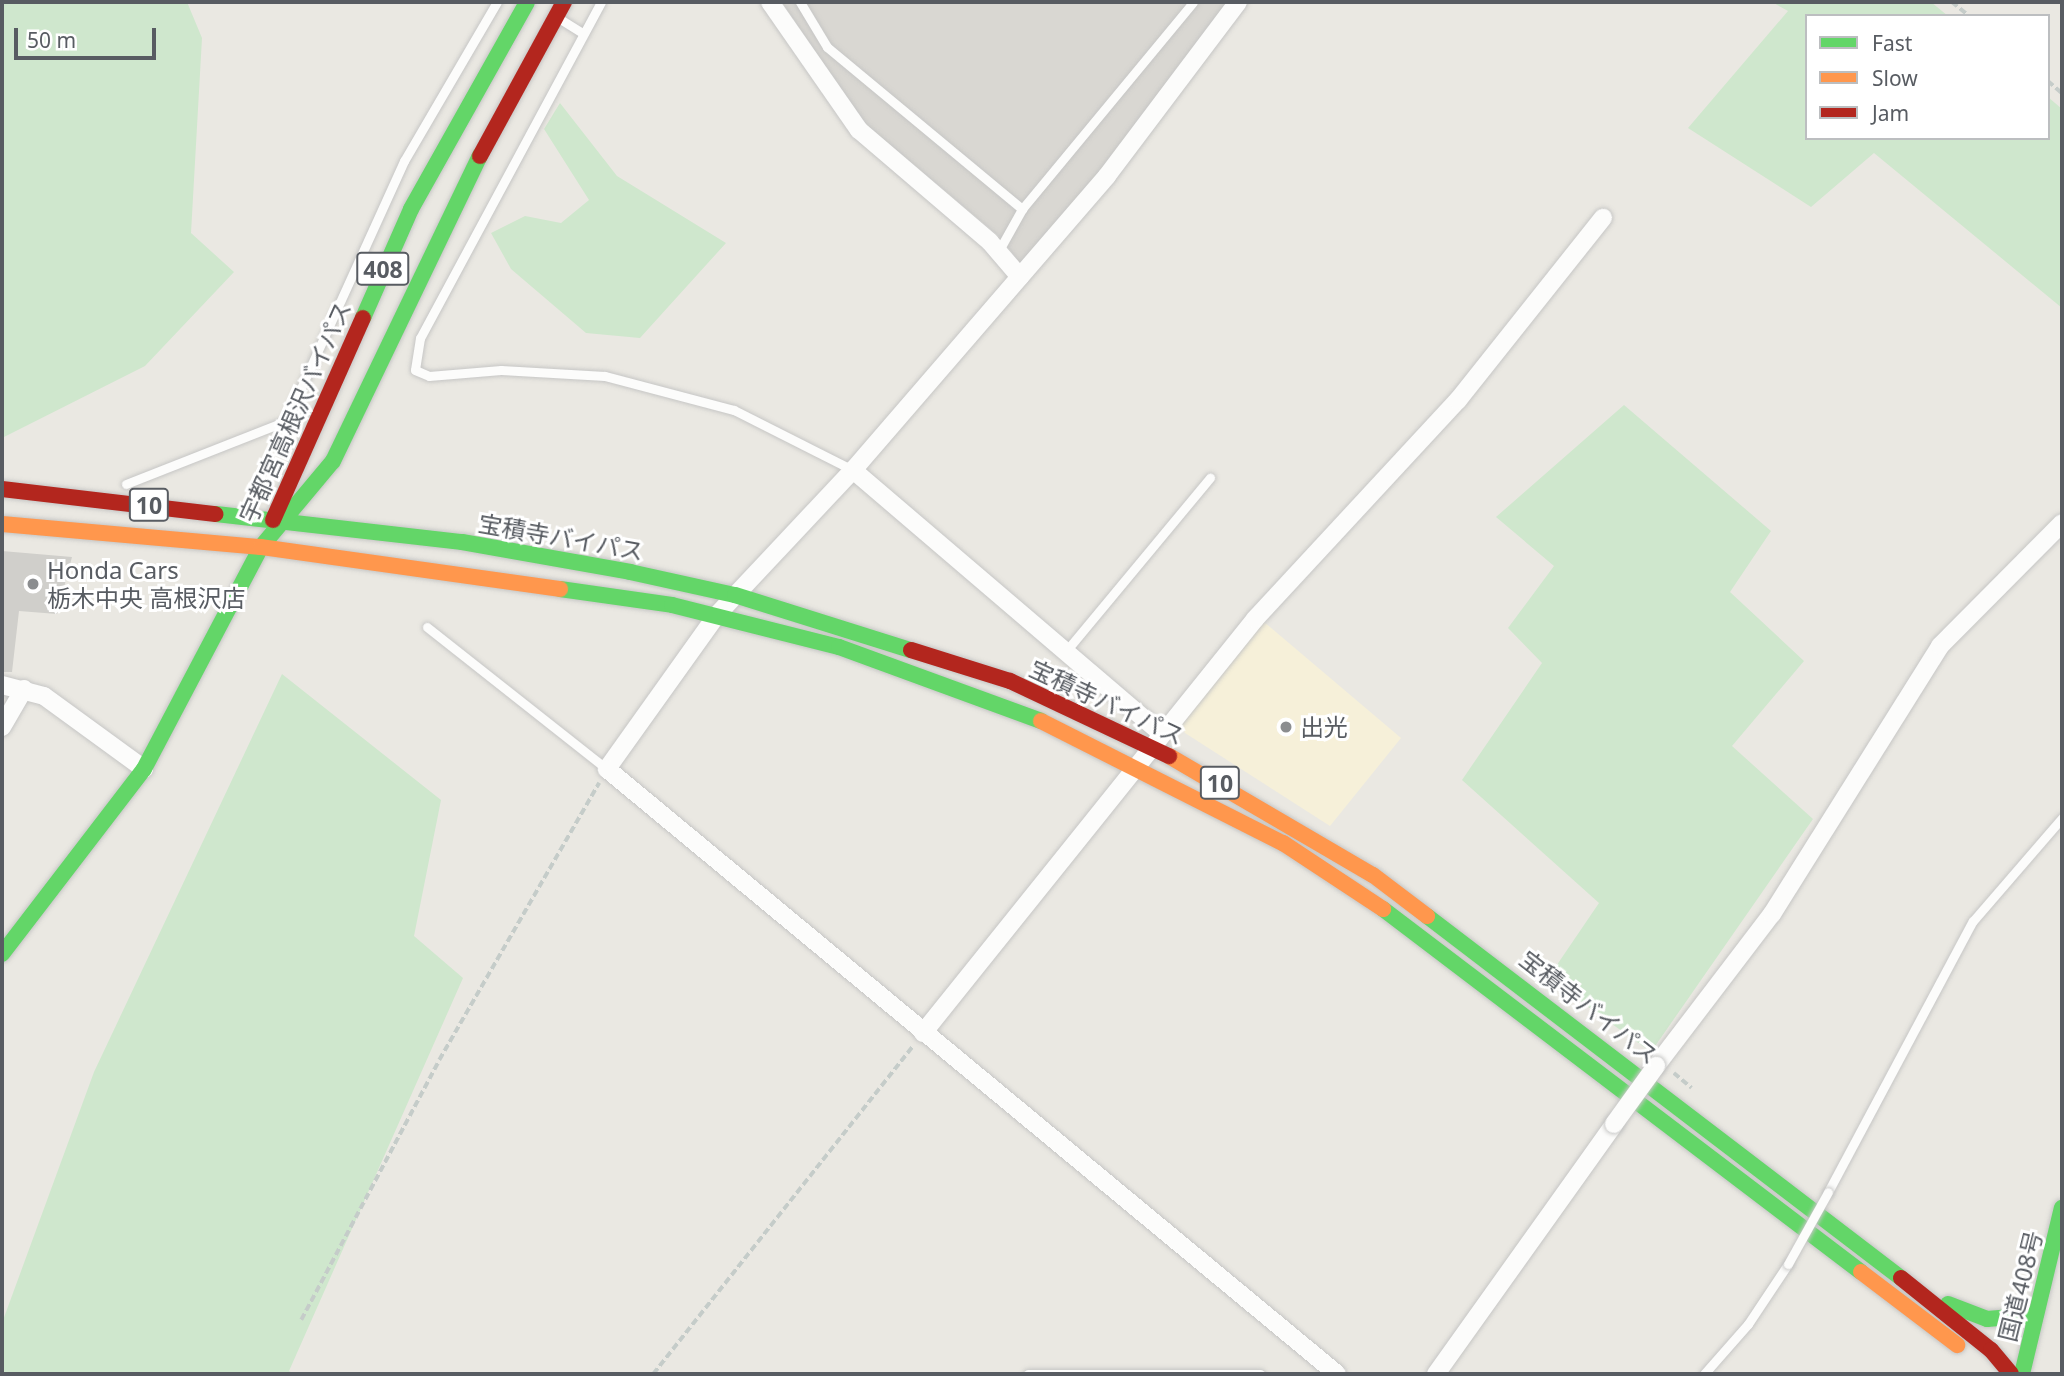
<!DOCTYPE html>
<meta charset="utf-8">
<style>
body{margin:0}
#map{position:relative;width:2064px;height:1376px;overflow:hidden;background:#eae8e2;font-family:"Noto Sans","Noto Sans JP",sans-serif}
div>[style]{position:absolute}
.commercial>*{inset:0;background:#f6f0d9}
.industrial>*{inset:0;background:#d9d7d2}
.green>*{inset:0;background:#cfe7cd}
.building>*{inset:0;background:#d0cfcb}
.path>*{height:3.5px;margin-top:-1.75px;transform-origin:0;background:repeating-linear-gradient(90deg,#c5ccc9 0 7px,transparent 0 10.5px)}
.roads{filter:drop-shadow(0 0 2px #c6c6c5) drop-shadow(0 0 2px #c6c6c5)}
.lane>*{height:9px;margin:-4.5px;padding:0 4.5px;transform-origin:4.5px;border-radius:4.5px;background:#fcfcfb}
.street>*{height:18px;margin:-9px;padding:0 9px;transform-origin:9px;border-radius:9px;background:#fcfcfb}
.fast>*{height:16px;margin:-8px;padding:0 8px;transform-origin:8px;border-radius:8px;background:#63d668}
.slow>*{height:16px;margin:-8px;padding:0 8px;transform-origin:8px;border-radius:8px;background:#ff974d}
.jam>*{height:16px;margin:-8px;padding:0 8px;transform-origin:8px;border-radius:8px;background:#b3261e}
.bridges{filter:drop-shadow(0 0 2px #c6c6c5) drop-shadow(0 0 2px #c6c6c5)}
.lane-bridge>*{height:9px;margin:-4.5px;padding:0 4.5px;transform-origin:4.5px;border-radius:4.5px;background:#fcfcfb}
.street-bridge>*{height:18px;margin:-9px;padding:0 9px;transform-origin:9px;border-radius:9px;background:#fcfcfb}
.dots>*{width:19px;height:19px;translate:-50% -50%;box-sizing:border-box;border:4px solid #fff;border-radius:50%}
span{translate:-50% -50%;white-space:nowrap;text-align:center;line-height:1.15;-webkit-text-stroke:6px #fff;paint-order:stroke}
.shield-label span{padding:2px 5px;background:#fff;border:2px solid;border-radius:5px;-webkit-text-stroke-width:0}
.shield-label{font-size:23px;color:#585c62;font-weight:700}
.street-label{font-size:24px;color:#585c62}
.poi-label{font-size:24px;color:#585c62}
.left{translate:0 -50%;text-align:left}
.frame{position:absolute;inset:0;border:4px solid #585c62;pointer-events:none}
.legend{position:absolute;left:1805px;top:14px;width:245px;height:126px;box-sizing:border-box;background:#fff;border:2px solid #bcbec0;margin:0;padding:9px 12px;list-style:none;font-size:21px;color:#585c62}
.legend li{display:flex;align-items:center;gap:14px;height:35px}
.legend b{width:35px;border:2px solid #bcbec0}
.scale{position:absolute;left:14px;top:28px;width:142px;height:32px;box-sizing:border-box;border:4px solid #585c62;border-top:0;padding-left:9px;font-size:21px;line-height:24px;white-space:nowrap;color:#585c62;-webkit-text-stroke:5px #fff;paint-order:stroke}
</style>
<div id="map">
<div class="commercial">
<i style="clip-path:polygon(1264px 622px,1401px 738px,1330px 826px,1185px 733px,1181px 722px)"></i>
</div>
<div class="industrial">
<i style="clip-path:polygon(782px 2px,1231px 2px,1108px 164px,1020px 263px,1000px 237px,862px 121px)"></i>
</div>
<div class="green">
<i style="clip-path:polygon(2px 2px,187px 2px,202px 38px,191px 233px,234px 272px,145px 366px,2px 438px)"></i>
<i style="clip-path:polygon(1772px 2px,1931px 2px,1948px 16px,1807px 16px,1807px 138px,2048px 138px,2048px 97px,2062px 109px,2062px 308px,1874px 153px,1811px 207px,1688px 128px,1788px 11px)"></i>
<i style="clip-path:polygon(560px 103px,617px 176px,726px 243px,640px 338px,586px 333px,511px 269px,491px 233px,525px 216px,561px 223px,589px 200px,544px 129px)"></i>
<i style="clip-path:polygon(1624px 405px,1771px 531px,1730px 592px,1804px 661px,1732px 746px,1813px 819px,1651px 1052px,1548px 978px,1599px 903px,1462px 780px,1542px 663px,1508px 628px,1554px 566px,1496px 517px)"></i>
<i style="clip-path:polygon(282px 674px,441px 800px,414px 936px,463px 978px,289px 1371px,294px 1374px,2px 1374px,2px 1323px,94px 1072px)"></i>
</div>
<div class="building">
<i style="clip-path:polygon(2px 551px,72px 557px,57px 614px,19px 611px,12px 672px,2px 672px)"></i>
</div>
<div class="path">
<i style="left:1952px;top:2px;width:22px;rotate:39deg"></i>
<i style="left:2048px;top:81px;width:18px;rotate:41deg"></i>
<i style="left:1674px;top:1073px;width:23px;rotate:40deg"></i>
<i style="left:301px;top:1320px;width:294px;rotate:-62deg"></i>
<i style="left:439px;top:1060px;width:320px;rotate:-60deg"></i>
<i style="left:653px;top:1374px;width:419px;rotate:-51.6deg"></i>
</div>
<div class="roads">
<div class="lane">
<i style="left:601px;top:2px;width:382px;rotate:118.3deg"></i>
<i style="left:420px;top:338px;width:32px;rotate:99deg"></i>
<i style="left:415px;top:370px;width:15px;rotate:23deg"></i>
<i style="left:429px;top:376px;width:72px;rotate:-4.8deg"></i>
<i style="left:501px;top:370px;width:104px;rotate:3.3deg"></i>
<i style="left:605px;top:376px;width:133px;rotate:14.8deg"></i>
<i style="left:734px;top:410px;width:133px;rotate:26.8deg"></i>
<i style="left:800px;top:2px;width:52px;rotate:59deg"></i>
<i style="left:827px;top:47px;width:254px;rotate:39.7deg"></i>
<i style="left:560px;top:19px;width:26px;rotate:32deg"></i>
<i style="left:998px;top:252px;width:49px;rotate:-60.8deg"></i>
<i style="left:1022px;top:209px;width:268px;rotate:-50.4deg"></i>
<i style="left:126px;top:484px;width:172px;rotate:-21.5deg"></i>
<i style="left:286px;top:421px;width:286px;rotate:-65.6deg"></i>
<i style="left:404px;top:161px;width:184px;rotate:-59.7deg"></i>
<i style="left:427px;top:627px;width:229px;rotate:38.3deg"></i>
<i style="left:1067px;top:650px;width:224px;rotate:-50.3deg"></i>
<i style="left:1828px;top:1192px;width:307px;rotate:-61.9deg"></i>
<i style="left:1973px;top:921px;width:136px;rotate:-49.2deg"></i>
<i style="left:1028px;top:1374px;width:232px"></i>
<i style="left:1704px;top:1374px;width:67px;rotate:-48.7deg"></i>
<i style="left:1748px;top:1324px;width:72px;rotate:-56.3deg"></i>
</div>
<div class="street">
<i style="left:770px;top:2px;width:156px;rotate:55.2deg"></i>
<i style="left:859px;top:130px;width:172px;rotate:40.5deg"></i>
<i style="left:990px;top:242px;width:46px;rotate:49.4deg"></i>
<i style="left:1238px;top:2px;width:218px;rotate:127deg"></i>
<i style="left:1107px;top:176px;width:389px;rotate:130.8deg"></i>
<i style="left:853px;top:470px;width:200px;rotate:133.2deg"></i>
<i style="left:716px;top:616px;width:188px;rotate:125.5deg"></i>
<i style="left:607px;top:769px;width:948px;rotate:39.65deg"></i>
<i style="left:853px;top:470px;width:406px;rotate:40.5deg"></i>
<i style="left:2px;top:685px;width:43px;rotate:14.7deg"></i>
<i style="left:44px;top:696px;width:124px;rotate:36.1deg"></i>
<i style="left:2px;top:727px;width:44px;rotate:-59.9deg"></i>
<i style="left:923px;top:1033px;width:531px;rotate:-51.27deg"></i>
<i style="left:1255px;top:619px;width:299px;rotate:-47.2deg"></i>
<i style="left:1458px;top:400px;width:233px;rotate:-51.5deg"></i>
<i style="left:1656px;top:1066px;width:191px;rotate:-52.7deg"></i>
<i style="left:1772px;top:914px;width:316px;rotate:-57.9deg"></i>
<i style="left:1940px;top:646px;width:173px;rotate:-45.2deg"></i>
<i style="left:1436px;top:1374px;width:307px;rotate:-54.5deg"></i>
</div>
<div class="fast">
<i style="left:363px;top:318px;width:119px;rotate:-66.2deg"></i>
<i style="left:411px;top:209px;width:237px;rotate:-60.7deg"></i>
<i style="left:216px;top:514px;width:248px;rotate:6.5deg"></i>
<i style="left:462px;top:542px;width:171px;rotate:10.1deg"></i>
<i style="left:630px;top:572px;width:107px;rotate:12.4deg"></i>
<i style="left:735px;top:595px;width:184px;rotate:17.4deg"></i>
<i style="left:261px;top:547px;width:112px;rotate:-50.1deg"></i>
<i style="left:333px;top:461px;width:339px;rotate:-64.3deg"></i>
<i style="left:560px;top:589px;width:113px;rotate:8.1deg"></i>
<i style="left:672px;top:605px;width:172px;rotate:14.1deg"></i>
<i style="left:839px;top:647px;width:215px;rotate:20.1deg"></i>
<i style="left:1383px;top:909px;width:600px;rotate:37.21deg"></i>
<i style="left:1427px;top:916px;width:596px;rotate:37.37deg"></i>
<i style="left:2px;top:954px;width:233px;rotate:-52.5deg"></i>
<i style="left:144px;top:769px;width:251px;rotate:-62.2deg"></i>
<i style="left:1948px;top:1304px;width:42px;rotate:21deg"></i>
<i style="left:1987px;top:1319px;width:49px;rotate:-4.7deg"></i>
<i style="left:2022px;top:1374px;width:171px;rotate:-76.5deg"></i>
</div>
<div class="slow">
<i style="left:2px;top:524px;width:260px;rotate:5.1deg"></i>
<i style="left:261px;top:547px;width:302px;rotate:8deg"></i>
<i style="left:1041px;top:721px;width:271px;rotate:26.8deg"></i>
<i style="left:1283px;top:843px;width:120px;rotate:33.4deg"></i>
<i style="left:1169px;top:756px;width:236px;rotate:30.3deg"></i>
<i style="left:1373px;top:875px;width:68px;rotate:37.2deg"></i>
<i style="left:1861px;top:1272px;width:121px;rotate:37.2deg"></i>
</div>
<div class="jam">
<i style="left:480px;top:156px;width:175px;rotate:-61.4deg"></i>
<i style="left:2px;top:489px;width:215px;rotate:6.7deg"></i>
<i style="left:273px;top:520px;width:221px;rotate:-66deg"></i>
<i style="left:911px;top:650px;width:104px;rotate:17.4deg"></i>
<i style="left:1010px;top:681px;width:176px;rotate:25.3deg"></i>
<i style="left:1901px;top:1278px;width:115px;rotate:38.7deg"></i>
<i style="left:1991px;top:1350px;width:31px;rotate:50deg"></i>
</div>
</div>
<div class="bridges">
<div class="lane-bridge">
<i style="left:1788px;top:1264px;width:82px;rotate:-60.9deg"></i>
</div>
<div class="street-bridge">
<i style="left:1614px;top:1124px;width:72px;rotate:-54.1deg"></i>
</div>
</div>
<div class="dots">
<i style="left:33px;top:584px;background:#8b8d8f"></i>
<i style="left:1286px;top:727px;background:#8b8d8f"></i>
</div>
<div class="shield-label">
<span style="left:383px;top:269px">408</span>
<span style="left:149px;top:505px">10</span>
<span style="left:1220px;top:783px">10</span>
</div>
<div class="street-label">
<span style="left:295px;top:412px;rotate:-66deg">宇都宮高根沢バイパス</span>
<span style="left:561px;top:537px;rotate:10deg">宝積寺バイパス</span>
<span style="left:1107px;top:702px;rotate:25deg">宝積寺バイパス</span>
<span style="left:1589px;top:1007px;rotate:38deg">宝積寺バイパス</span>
<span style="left:2020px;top:1286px;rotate:-76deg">国道408号</span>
</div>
<div class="poi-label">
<span class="left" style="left:47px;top:584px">Honda Cars<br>栃木中央 高根沢店</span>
<span class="left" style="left:1300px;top:727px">出光</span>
</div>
<div class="frame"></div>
<ul class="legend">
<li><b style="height:9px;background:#63d668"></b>Fast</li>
<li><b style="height:9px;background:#ff974d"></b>Slow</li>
<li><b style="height:9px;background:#b3261e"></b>Jam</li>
</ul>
<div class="scale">50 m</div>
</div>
